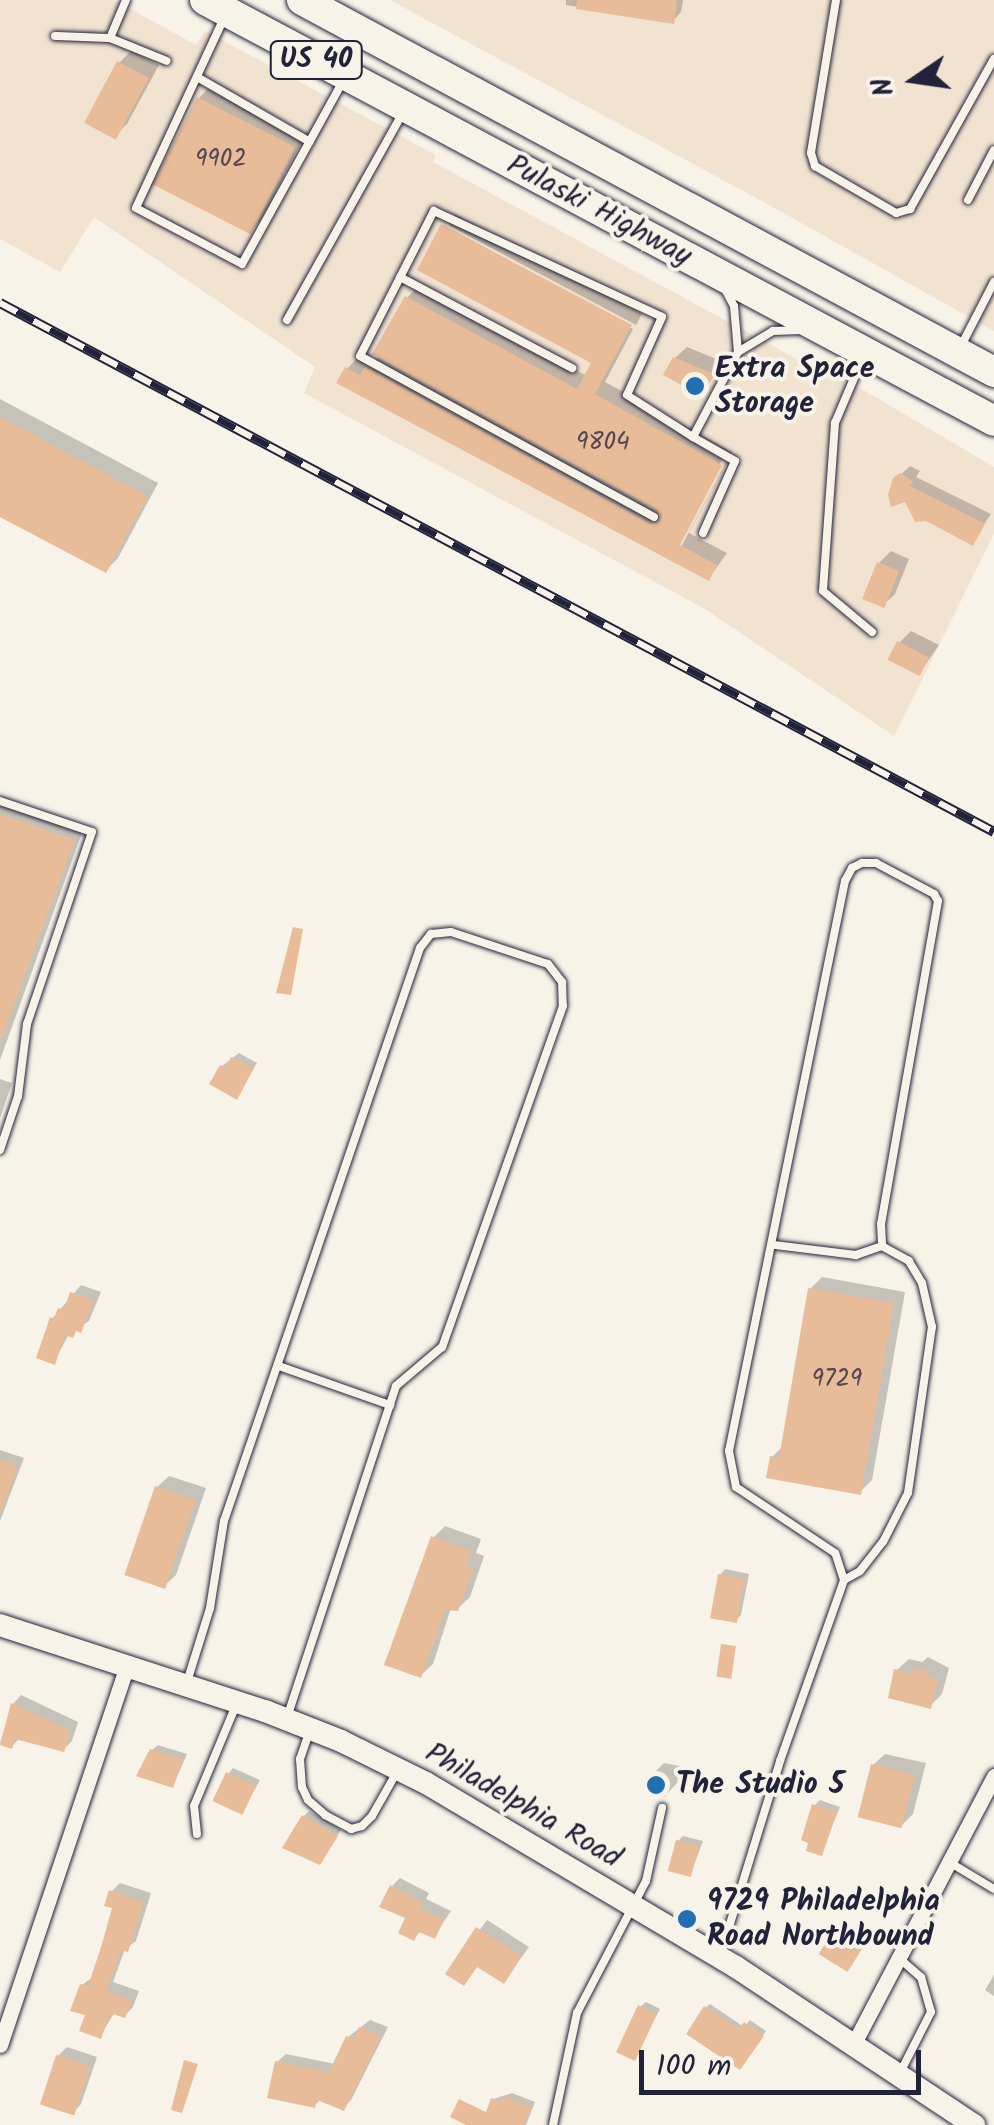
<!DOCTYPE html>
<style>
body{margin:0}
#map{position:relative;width:994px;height:2125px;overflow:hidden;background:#f7f3e8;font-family:Kalam,sans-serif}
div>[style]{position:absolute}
.built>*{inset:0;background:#f2e2d0}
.shadow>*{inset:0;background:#0003;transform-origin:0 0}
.building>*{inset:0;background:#e8bc98;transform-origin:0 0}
.roads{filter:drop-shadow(0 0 2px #22223b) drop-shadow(0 0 2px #22223b)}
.lane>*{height:8px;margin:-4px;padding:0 4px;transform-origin:4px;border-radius:4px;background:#f7f3e8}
.street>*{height:15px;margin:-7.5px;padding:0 7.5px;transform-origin:7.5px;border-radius:7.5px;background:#f7f3e8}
.secondary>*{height:22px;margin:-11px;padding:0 11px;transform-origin:11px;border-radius:11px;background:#f7f3e8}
.highway>*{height:30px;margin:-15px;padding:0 15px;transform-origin:15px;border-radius:15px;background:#f7f3e8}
.rail>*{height:10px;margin-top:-5px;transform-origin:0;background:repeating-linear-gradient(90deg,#f7f3e8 0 19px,#22223b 0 38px);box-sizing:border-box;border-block:2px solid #22223b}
.dots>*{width:28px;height:28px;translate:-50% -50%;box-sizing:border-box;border:5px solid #f7f3e8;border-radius:50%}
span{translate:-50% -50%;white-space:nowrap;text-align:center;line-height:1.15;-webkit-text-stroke:8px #f7f3e8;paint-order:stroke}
.number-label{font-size:25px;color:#544852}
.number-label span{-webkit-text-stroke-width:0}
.shield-label span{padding:2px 8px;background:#f7f3e8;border:2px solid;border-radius:8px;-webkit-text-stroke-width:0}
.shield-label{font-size:28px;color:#22223b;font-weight:700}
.street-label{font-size:30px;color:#22223b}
.poi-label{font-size:30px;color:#22223b;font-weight:700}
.left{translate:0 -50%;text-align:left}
.north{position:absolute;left:864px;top:30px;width:100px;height:100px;-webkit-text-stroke:8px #f7f3e8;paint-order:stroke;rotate:257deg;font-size:28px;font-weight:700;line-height:40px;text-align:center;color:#22223b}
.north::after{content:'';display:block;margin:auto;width:35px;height:45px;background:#22223b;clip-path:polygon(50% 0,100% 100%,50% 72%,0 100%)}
.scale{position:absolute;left:639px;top:2050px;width:282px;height:45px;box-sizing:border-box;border:5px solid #22223b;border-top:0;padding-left:12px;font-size:30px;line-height:35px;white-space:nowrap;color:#22223b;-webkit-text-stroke:8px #f7f3e8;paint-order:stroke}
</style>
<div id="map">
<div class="built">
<i style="clip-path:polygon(0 0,114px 0,196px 45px,205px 31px,436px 155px,433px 162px,808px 365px,821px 365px,994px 467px,994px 534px,894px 736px,705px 609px,304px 393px,315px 367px,94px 217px,60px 272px,0 239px)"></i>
<i style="clip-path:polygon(390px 0,994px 0,994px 331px,771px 206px)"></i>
</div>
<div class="shadow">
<i style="clip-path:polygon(566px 0,683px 0,681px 12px,673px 21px,566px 5px)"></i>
<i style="clip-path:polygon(131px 51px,159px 65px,127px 124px,115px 136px,119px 63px)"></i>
<i style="clip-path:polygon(211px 86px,305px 135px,261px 220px,249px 232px,199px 98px)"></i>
<i style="left:455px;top:214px;width:212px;height:13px;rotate:28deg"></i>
<i style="clip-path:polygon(evenodd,444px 225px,633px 329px,605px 382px,732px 452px,689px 533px,727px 553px,709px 578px,347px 369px,358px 357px,371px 364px,380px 356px,407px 298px,418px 286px,587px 376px,595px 361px,420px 269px,444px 225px,726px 452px,730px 455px,681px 547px,676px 547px,726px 452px)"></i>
<i style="clip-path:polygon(687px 347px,724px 362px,702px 393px,675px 358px)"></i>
<i style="clip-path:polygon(0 399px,158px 483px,118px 558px,106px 570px,0 514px)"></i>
<i style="clip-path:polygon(910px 466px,920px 471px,916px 477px,991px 514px,972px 542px,906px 499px,896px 479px)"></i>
<i style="clip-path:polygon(891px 551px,909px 559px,895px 594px,883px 605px,879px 563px)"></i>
<i style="clip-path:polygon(911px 631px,939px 645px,919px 674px,899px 643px)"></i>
<i style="clip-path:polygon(0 800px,83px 830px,0 1060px)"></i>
<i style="clip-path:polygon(239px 1053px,257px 1063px,236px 1097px,222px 1066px)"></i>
<i style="clip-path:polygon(0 1079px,12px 1083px,0 1118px)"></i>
<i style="clip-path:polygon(822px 1277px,905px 1292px,872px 1480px,860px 1492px,772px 1457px,783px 1446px,810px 1289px)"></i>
<i style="clip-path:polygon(81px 1285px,101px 1292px,89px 1321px,69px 1334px,54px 1362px,52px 1319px)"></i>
<i style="clip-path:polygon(0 1450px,24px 1458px,0 1521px)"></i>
<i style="clip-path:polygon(169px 1476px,206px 1488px,176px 1575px,164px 1586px,157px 1487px)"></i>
<i style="clip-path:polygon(445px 1526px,481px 1539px,476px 1553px,484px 1556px,470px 1597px,457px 1609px,451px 1608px,433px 1664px,421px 1675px,433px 1538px)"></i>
<i style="clip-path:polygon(725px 1569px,749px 1574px,741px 1615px,736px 1620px,720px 1575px)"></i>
<i style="clip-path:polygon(928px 1657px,949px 1668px,942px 1694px,930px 1706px,897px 1670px,909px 1659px,922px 1662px)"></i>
<i style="clip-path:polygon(21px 1695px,78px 1722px,72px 1741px,63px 1750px,20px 1738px,12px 1746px,0 1743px,13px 1704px)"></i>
<i style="clip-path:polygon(158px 1745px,187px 1754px,173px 1786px,152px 1750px)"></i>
<i style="clip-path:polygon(885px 1754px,926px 1763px,913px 1814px,902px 1825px,873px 1765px)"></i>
<i style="clip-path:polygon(664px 1763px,680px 1766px,677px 1783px,666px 1795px,652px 1775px)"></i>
<i style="clip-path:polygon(233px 1768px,260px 1780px,243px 1811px,228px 1774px)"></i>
<i style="clip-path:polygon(820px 1800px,840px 1807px,821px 1853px,812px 1841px,815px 1805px)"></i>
<i style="clip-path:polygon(309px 1811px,341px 1830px,320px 1862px,304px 1816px)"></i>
<i style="clip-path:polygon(683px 1836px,703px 1841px,690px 1875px,678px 1841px)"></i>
<i style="clip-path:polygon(400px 1878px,429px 1893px,426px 1899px,451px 1911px,434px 1936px,422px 1930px,414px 1938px,392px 1886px)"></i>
<i style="clip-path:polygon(120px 1883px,151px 1893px,136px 1941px,125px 1949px,113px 1982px,139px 1991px,133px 2007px,125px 2015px,115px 2012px,100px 2036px,88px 2014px,82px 1985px,93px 1977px,115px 1907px,111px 1892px)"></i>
<i style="clip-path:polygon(487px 1920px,529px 1947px,504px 1981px,478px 1965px,464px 1983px,448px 1973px)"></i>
<i style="clip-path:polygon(840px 1927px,865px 1943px,852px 1964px,835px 1932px)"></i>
<i style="clip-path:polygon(994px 1975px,994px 1996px,985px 1990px)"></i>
<i style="clip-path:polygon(646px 2002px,660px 2009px,634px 2058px,640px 2007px)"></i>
<i style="clip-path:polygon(710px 2004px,744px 2027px,750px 2020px,766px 2031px,744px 2063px,706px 2007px)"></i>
<i style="clip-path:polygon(370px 2020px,388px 2027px,351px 2100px,343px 2108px,321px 2099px,314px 2106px,277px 2062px,286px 2054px,335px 2064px,348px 2037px)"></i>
<i style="clip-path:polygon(67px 2047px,97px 2057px,81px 2104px,73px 2113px,58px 2056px)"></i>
<i style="clip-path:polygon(512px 2093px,535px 2102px,526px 2125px,498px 2125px,493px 2099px)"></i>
</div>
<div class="building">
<i style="clip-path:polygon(577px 0,677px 0,674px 24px,576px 9px)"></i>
<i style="left:117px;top:61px;width:36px;height:70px;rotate:28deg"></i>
<i style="left:197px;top:97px;width:110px;height:98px;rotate:27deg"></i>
<i style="clip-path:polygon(441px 224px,632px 325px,595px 394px,722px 465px,680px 545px,717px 565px,709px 581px,336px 383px,345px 367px,360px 375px,365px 367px,650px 524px,660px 521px,658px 510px,372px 354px,405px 296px,577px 389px,591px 363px,417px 270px)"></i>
<i style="clip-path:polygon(673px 357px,714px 374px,702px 396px,663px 375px)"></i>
<i style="clip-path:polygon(0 417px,148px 496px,106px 573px,0 517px)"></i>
<i style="clip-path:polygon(900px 473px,913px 481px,910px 486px,985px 524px,973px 546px,926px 521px,915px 522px,905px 502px,891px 507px,888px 495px,893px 478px)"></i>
<i style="left:877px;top:562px;width:24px;height:40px;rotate:22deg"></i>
<i style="left:897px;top:641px;width:36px;height:21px;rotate:27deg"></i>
<i style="clip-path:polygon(0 814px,75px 840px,2px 1037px,0 1037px)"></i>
<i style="clip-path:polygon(293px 927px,303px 929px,291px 995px,276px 993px)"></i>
<i style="clip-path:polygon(231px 1057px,254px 1068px,237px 1100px,209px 1084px,220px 1065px,226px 1068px)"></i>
<i style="clip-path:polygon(808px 1288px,894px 1303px,861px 1495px,766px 1478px,770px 1456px,779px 1458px)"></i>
<i style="clip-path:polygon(70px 1292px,94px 1300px,81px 1333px,76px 1331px,73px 1338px,65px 1335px,55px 1365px,36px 1358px,50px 1317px,54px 1319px,58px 1308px,64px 1310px)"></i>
<i style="clip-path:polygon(0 1460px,18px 1466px,2px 1509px,0 1509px)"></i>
<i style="left:155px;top:1486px;width:43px;height:94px;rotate:19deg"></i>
<i style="clip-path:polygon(431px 1536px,471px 1551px,466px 1565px,474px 1568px,458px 1611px,445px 1610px,421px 1678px,384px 1665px)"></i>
<i style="left:718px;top:1574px;width:27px;height:45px;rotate:10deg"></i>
<i style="left:721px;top:1644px;width:15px;height:33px;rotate:8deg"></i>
<i style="clip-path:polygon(913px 1668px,929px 1671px,928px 1677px,938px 1680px,931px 1709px,888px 1698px,894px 1669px,912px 1674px)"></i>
<i style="clip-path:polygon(11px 1703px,71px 1731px,64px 1752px,15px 1739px,12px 1749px,0 1745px)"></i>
<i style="clip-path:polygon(150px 1749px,183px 1759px,173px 1788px,136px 1776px)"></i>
<i style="left:871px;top:1764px;width:45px;height:55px;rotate:14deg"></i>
<i style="left:226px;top:1772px;width:33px;height:32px;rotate:25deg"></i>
<i style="left:649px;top:1773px;width:21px;height:20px;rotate:11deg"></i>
<i style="clip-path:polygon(812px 1804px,837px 1812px,822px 1856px,806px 1851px,808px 1843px,801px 1840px)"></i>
<i style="clip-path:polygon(302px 1815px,338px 1836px,320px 1865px,282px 1848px)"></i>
<i style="left:676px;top:1840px;width:24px;height:32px;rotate:15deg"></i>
<i style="clip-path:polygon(390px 1885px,422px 1902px,419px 1908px,444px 1920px,435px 1939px,419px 1932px,414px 1941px,398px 1933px,405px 1918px,379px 1907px)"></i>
<i style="clip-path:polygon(109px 1890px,144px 1902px,128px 1952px,121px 1950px,106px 1991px,132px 2000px,125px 2018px,110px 2013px,101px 2039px,79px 2031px,85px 2015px,70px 2011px,80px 1984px,88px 1986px,102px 1944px,112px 1908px,104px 1906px)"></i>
<i style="clip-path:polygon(476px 1927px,522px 1956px,504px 1984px,477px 1967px,464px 1986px,445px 1974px)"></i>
<i style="left:833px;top:1931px;width:34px;height:27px;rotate:32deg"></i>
<i style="left:638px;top:2005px;width:21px;height:52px;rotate:25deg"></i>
<i style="clip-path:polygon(704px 2006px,739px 2029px,744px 2022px,764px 2036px,740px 2070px,686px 2034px)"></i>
<i style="clip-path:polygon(359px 2027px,381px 2036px,344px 2111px,317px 2100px,315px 2108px,267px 2098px,275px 2061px,329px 2072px,346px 2036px,354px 2039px)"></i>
<i style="left:56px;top:2055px;width:36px;height:52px;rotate:18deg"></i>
<i style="clip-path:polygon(184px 2060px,198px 2064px,182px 2113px,171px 2110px)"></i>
<i style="clip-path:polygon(504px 2096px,532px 2108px,524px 2125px,466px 2125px,450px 2117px,459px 2099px,486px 2112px,491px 2098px,502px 2102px)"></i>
</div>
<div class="roads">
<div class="lane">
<i style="left:126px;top:0;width:41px;rotate:112.8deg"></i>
<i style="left:110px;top:38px;width:61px;rotate:22deg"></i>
<i style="left:836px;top:0;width:155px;rotate:99.3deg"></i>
<i style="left:811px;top:153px;width:14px;rotate:73deg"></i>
<i style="left:815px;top:166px;width:94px;rotate:30.1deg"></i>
<i style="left:896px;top:213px;width:15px;rotate:-16deg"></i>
<i style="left:910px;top:209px;width:172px;rotate:-60.8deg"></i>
<i style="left:224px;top:18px;width:209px;rotate:114.9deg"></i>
<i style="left:136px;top:208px;width:120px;rotate:27.8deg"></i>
<i style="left:242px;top:264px;width:211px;rotate:-61.1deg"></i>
<i style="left:55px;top:36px;width:55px;rotate:2.1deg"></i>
<i style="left:197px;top:77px;width:130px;rotate:29.9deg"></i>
<i style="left:968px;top:200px;width:56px;rotate:-62.5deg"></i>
<i style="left:400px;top:277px;width:195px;rotate:27.9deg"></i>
<i style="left:725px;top:289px;width:19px;rotate:62deg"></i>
<i style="left:734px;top:306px;width:46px;rotate:85deg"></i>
<i style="left:287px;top:320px;width:240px;rotate:-60.8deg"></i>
<i style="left:962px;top:344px;width:70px;rotate:-62.7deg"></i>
<i style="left:863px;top:357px;width:72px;rotate:113deg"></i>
<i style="left:835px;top:423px;width:168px;rotate:94.1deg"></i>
<i style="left:823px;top:591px;width:64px;rotate:39.9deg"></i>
<i style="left:654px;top:517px;width:335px;rotate:-151.3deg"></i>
<i style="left:360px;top:356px;width:163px;rotate:-63deg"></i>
<i style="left:434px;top:211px;width:251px;rotate:24.9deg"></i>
<i style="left:662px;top:317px;width:85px;rotate:114.2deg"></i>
<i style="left:627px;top:395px;width:78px;rotate:32.5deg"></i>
<i style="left:703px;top:533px;width:79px;rotate:-66deg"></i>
<i style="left:735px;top:461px;width:48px;rotate:-150.3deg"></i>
<i style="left:693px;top:437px;width:96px;rotate:-62.1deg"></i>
<i style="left:738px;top:352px;width:41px;rotate:-31deg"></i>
<i style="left:773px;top:331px;width:28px;rotate:-2deg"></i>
<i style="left:0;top:801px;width:97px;rotate:18.6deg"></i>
<i style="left:92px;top:832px;width:203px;rotate:108.7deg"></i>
<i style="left:27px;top:1024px;width:73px;rotate:97.1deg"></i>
<i style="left:18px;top:1096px;width:57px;rotate:108.4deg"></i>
<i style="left:279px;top:1366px;width:118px;rotate:19.4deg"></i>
<i style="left:844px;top:1580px;width:28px;rotate:-108deg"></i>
<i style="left:835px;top:1553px;width:119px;rotate:-146.3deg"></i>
<i style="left:736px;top:1487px;width:37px;rotate:-101deg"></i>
<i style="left:729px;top:1451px;width:582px;rotate:-78.5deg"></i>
<i style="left:845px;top:881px;width:15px;rotate:-62deg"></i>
<i style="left:852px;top:868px;width:11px;rotate:-27deg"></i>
<i style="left:862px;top:863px;width:14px"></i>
<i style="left:876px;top:863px;width:66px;rotate:28.1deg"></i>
<i style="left:934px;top:894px;width:8px;rotate:60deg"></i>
<i style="left:938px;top:901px;width:328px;rotate:100deg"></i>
<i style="left:881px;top:1224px;width:22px;rotate:87deg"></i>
<i style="left:187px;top:1682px;width:77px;rotate:-72.7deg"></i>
<i style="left:210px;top:1608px;width:88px;rotate:-80.9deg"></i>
<i style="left:224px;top:1521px;width:606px;rotate:-71.12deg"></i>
<i style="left:420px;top:948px;width:18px;rotate:-52deg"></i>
<i style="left:431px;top:934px;width:20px;rotate:-6deg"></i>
<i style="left:451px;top:932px;width:102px;rotate:18.3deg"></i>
<i style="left:548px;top:964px;width:23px;rotate:52deg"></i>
<i style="left:562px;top:982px;width:24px;rotate:88deg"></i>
<i style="left:563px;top:1006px;width:362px;rotate:109.5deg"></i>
<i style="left:442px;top:1347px;width:60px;rotate:139.7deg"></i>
<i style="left:396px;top:1386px;width:346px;rotate:108.2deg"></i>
<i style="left:309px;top:1733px;width:28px;rotate:109deg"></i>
<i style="left:300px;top:1759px;width:28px;rotate:86deg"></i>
<i style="left:302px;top:1787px;width:14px;rotate:65deg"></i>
<i style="left:308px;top:1800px;width:23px;rotate:41deg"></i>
<i style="left:325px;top:1815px;width:30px;rotate:28deg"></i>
<i style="left:351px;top:1829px;width:11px;rotate:-15deg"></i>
<i style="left:362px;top:1826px;width:14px;rotate:-45deg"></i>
<i style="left:372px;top:1816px;width:53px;rotate:-60.5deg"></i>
<i style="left:197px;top:1834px;width:28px;rotate:-96deg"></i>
<i style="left:194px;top:1806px;width:109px;rotate:-67.4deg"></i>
<i style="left:949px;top:1862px;width:52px;rotate:31deg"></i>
<i style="left:721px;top:1953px;width:201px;rotate:-72.9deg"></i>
<i style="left:780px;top:1761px;width:192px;rotate:-70.5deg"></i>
<i style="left:844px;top:1580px;width:18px;rotate:-29deg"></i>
<i style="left:860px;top:1571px;width:37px;rotate:-52deg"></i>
<i style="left:883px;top:1542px;width:55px;rotate:-63deg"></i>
<i style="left:908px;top:1493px;width:168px;rotate:-81.8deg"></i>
<i style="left:932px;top:1327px;width:45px;rotate:-102.8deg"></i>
<i style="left:922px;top:1283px;width:26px;rotate:-121deg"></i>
<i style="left:909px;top:1261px;width:31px;rotate:-151deg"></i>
<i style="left:882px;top:1246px;width:28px;rotate:161deg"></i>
<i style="left:856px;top:1255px;width:83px;rotate:-173deg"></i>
<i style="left:900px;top:1959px;width:28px;rotate:41deg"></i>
<i style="left:921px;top:1977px;width:36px;rotate:74deg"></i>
<i style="left:931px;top:2012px;width:66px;rotate:117deg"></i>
<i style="left:553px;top:2125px;width:115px;rotate:-77.9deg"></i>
<i style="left:577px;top:2013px;width:149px;rotate:-62.4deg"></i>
<i style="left:646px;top:1881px;width:75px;rotate:-77.6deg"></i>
</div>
<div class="street">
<i style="left:0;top:2045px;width:400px;rotate:-71.5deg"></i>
<i style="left:853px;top:2045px;width:304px;rotate:-62.3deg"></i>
</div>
<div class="secondary">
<i style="left:0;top:1625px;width:279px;rotate:18deg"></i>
<i style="left:265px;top:1711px;width:82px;rotate:21.5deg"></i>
<i style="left:341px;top:1741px;width:95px;rotate:26.3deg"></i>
<i style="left:426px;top:1783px;width:360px;rotate:30.7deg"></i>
<i style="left:736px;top:1967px;width:286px;rotate:33.6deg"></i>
</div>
<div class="highway">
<i style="left:205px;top:0;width:894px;rotate:28.08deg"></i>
<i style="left:302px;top:0;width:786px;rotate:28.26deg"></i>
</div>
</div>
<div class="rail">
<i style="left:0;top:303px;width:1126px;rotate:28.02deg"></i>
</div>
<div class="dots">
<i style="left:695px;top:386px;background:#1f6fb2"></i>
<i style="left:656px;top:1785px;background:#1f6fb2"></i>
<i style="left:687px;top:1919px;background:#1f6fb2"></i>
</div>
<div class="number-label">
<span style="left:221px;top:159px">9902</span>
<span style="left:603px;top:442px">9804</span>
<span style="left:837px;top:1379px">9729</span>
</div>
<div class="shield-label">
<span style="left:316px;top:60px">US 40</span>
</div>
<div class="street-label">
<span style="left:599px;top:211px;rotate:28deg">Pulaski Highway</span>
<span style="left:523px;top:1806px;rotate:30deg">Philadelphia Road</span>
</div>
<div class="poi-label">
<span class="left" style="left:715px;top:386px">Extra Space<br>Storage</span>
<span class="left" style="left:676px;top:1785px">The Studio 5</span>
<span class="left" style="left:707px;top:1919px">9729 Philadelphia<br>Road Northbound</span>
</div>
<div class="north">N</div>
<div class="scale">100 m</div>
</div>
